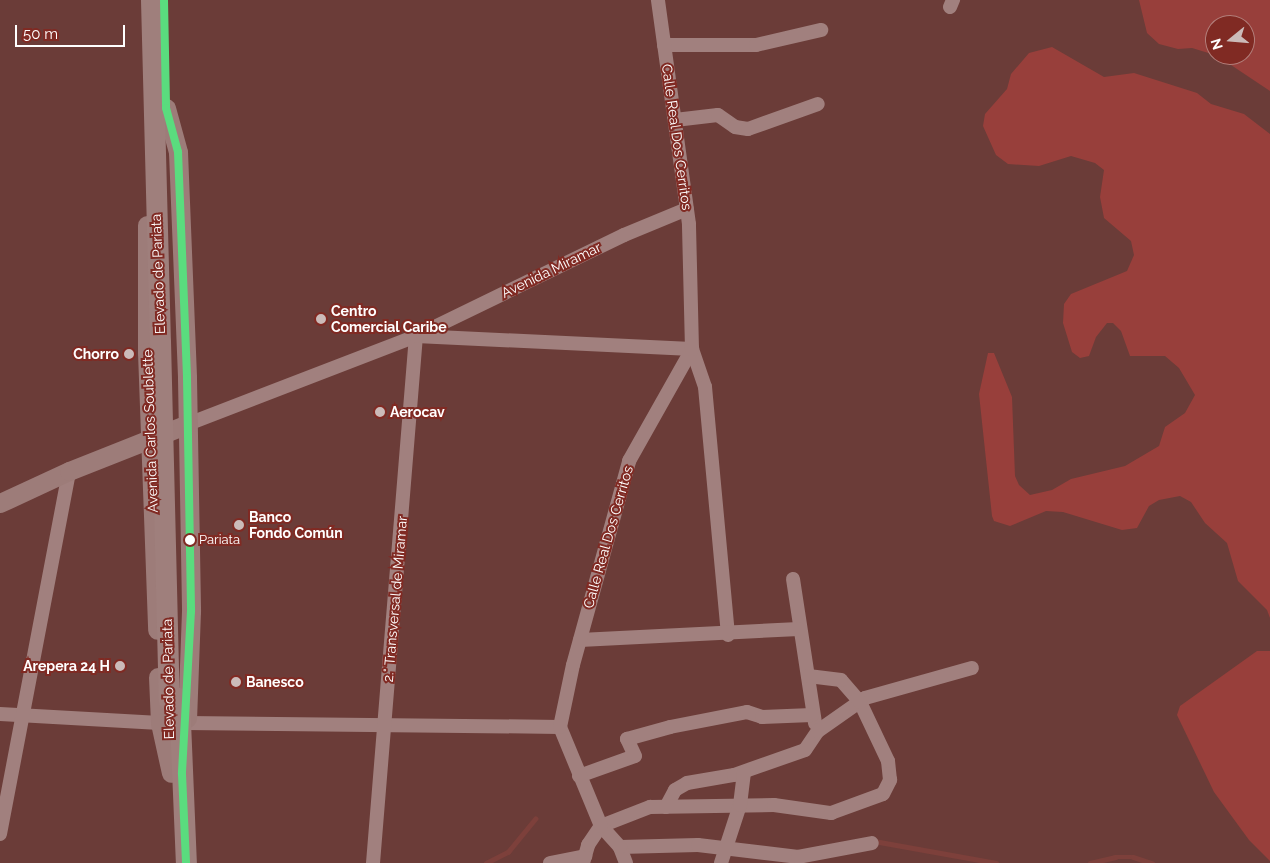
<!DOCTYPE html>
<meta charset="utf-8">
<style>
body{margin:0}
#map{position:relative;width:1270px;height:863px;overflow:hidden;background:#6b3c38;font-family:Raleway,sans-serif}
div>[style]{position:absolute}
.green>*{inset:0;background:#983f3b}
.stream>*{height:4.5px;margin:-2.25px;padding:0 2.25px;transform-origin:2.25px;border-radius:2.25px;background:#7d403b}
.street>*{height:14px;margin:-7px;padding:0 7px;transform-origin:7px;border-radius:7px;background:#a1807e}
.secondary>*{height:19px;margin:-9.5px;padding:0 9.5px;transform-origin:9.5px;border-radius:9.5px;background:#9d7c79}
.primary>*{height:21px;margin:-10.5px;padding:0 10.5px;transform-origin:10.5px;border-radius:10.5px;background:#9f7f7c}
.primary-bridge>*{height:21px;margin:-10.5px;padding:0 10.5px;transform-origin:10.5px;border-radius:10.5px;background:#9f7f7c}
.bus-1>*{height:8px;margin:-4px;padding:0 4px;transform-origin:4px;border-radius:4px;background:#5adc7e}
.dots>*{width:14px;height:14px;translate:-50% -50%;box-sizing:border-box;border:2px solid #802a23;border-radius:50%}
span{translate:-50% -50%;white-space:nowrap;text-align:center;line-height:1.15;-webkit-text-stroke:4px #802a23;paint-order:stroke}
.bus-label{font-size:13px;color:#fff}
.left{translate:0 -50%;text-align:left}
.street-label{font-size:14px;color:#fff}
.poi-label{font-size:14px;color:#fff;font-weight:700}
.right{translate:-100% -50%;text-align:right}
.north{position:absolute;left:1205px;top:15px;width:50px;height:50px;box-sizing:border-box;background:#802a23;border:1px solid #b37f7b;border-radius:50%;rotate:253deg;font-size:14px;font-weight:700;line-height:20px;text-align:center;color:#fff}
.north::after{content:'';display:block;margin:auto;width:18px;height:22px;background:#cbbbb9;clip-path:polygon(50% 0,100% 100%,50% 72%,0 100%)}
.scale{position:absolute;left:15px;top:25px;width:110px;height:22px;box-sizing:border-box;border:2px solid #fff;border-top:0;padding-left:6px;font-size:15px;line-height:18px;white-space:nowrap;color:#fff;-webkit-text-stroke:4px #802a23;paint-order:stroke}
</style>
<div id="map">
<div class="green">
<i style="clip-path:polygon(1139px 0,1270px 0,1270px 91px,1216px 55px,1245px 55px,1245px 25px,1215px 25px,1215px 55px,1192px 48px,1178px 49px,1159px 44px,1147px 33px)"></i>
<i style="clip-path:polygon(1052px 47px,1104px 77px,1134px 73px,1197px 93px,1211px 104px,1244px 114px,1270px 134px,1270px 618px,1267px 610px,1238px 581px,1227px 543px,1205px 523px,1191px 502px,1180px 496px,1159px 500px,1149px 506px,1137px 528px,1122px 530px,1063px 512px,1046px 511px,1010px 526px,994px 521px,992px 516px,979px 394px,988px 353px,994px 353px,1012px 397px,1015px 476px,1019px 485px,1030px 495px,1052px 490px,1071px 479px,1125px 466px,1159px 446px,1165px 427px,1185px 413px,1195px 395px,1179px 368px,1165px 356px,1130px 356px,1121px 331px,1113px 323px,1107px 323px,1096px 337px,1089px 356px,1080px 358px,1072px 352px,1063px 323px,1064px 304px,1071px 294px,1127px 271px,1134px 255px,1131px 241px,1104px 218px,1100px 197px,1104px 170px,1095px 163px,1071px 156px,1039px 166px,1008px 164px,996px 155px,983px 126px,985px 114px,1007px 89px,1011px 74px,1029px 53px)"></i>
<i style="clip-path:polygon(1257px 651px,1270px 651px,1270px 861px,1249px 840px,1214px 792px,1177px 715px,1180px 706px)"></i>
</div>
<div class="stream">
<i style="left:874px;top:841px;width:124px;rotate:10.2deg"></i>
<i style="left:486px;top:863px;width:25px;rotate:-27deg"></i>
<i style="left:508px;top:852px;width:43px;rotate:-50.7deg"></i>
<i style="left:1090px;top:863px;width:26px;rotate:-13deg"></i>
<i style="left:1115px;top:857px;width:18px"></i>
<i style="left:1133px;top:857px;width:20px;rotate:18deg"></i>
</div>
<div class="street">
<i style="left:950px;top:7px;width:8px;rotate:-67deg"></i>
<i style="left:664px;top:45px;width:92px"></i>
<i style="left:756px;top:45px;width:67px;rotate:-13deg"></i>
<i style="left:675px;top:120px;width:43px;rotate:-6.6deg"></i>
<i style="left:718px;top:115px;width:21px;rotate:35deg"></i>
<i style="left:735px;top:127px;width:13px;rotate:9deg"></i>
<i style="left:748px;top:129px;width:74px;rotate:-19.7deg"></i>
<i style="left:188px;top:424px;width:244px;rotate:-21.1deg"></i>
<i style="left:416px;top:336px;width:276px;rotate:2.7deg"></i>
<i style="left:692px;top:349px;width:40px;rotate:71.1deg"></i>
<i style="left:705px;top:387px;width:249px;rotate:84.7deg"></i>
<i style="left:793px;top:579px;width:146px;rotate:81.3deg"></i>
<i style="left:580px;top:640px;width:219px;rotate:-2.9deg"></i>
<i style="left:0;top:714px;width:160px;rotate:3.2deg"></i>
<i style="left:186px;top:723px;width:374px;rotate:0.6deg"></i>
<i style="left:579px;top:776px;width:59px;rotate:-19.7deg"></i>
<i style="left:635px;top:756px;width:19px;rotate:-115deg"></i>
<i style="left:627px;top:739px;width:45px;rotate:-15.6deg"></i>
<i style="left:670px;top:727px;width:78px;rotate:-11deg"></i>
<i style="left:747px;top:712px;width:16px;rotate:18deg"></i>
<i style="left:762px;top:717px;width:50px;rotate:-2.3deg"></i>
<i style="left:666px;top:807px;width:19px;rotate:-62deg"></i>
<i style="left:675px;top:790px;width:14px;rotate:-30deg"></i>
<i style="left:687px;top:783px;width:48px;rotate:-9.7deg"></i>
<i style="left:734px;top:775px;width:75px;rotate:-19.4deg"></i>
<i style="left:805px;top:750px;width:23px;rotate:-56deg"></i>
<i style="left:818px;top:731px;width:57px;rotate:-35.1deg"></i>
<i style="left:865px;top:698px;width:111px;rotate:-15.7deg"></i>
<i style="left:0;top:834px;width:369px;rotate:-79.2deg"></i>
<i style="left:620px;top:847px;width:78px;rotate:-1.5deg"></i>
<i style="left:698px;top:845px;width:101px;rotate:6.8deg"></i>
<i style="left:798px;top:857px;width:75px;rotate:-10.7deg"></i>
<i style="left:373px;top:863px;width:529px;rotate:-85.34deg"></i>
<i style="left:416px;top:336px;width:231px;rotate:-25.9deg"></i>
<i style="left:624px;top:235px;width:68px;rotate:-22.4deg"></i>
<i style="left:550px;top:863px;width:36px;rotate:-11deg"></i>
<i style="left:583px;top:863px;width:19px;rotate:-74deg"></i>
<i style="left:588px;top:845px;width:23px;rotate:-56deg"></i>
<i style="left:601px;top:826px;width:53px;rotate:-21.2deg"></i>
<i style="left:650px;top:807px;width:124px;rotate:-0.9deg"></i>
<i style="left:774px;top:805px;width:58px;rotate:8deg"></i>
<i style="left:831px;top:813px;width:55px;rotate:-20.1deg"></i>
<i style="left:883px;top:794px;width:16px;rotate:-63deg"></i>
<i style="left:890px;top:780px;width:19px;rotate:-96deg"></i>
<i style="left:888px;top:761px;width:65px;rotate:-115.4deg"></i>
<i style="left:860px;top:702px;width:29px;rotate:-131deg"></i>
<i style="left:841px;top:680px;width:33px;rotate:-173deg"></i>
<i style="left:626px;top:863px;width:17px;rotate:-111deg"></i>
<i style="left:620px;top:847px;width:28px;rotate:-132deg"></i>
<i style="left:601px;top:826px;width:107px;rotate:-112.5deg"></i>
<i style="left:560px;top:727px;width:63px;rotate:-78.2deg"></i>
<i style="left:573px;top:665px;width:212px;rotate:-74.6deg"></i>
<i style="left:629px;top:461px;width:129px;rotate:-60.6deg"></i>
<i style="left:692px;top:349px;width:125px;rotate:-91.4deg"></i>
<i style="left:689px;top:224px;width:226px;rotate:-97.9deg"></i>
<i style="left:721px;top:863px;width:61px;rotate:-71.9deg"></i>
<i style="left:740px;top:805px;width:33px;rotate:-83deg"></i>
</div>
<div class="secondary">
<i style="left:166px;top:108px;width:46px;rotate:74.7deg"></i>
<i style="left:178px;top:152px;width:226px;rotate:87.7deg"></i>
<i style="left:187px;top:378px;width:233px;rotate:89deg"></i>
<i style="left:191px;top:611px;width:107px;rotate:92.1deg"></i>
<i style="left:147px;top:225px;width:127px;rotate:90deg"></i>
<i style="left:147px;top:352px;width:278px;rotate:87.9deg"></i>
<i style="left:0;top:503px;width:76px;rotate:-24.9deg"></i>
<i style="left:69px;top:471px;width:128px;rotate:-21.6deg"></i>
<i style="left:158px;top:677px;width:46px;rotate:87.5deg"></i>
<i style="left:160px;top:723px;width:51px;rotate:77.6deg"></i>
</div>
<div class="primary">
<i style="left:151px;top:0;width:341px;rotate:88.5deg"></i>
<i style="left:179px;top:698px;width:165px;rotate:87.6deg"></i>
</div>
<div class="primary-bridge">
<i style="left:160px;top:341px;width:359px;rotate:88.6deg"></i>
</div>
<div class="bus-1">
<i style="left:164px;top:0;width:108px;rotate:88.9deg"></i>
<i style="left:166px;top:108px;width:46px;rotate:74.7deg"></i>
<i style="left:178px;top:152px;width:226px;rotate:87.7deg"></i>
<i style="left:187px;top:378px;width:233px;rotate:89deg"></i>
<i style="left:191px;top:611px;width:163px;rotate:93.2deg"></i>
<i style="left:182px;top:774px;width:89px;rotate:87.4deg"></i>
</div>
<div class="dots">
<i style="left:321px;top:319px;background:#cbbbb9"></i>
<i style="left:129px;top:354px;background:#cbbbb9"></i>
<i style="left:380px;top:412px;background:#cbbbb9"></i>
<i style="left:239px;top:525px;background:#cbbbb9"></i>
<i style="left:190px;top:540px;background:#fff"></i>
<i style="left:120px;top:666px;background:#cbbbb9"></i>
<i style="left:236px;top:682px;background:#cbbbb9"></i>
</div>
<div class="bus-label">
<span class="left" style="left:199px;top:540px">Pariata</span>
</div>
<div class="street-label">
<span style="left:677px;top:137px;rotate:82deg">Calle Real Dos Cerritos</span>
<span style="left:551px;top:270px;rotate:-26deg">Avenida Miramar</span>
<span style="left:158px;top:274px;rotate:-92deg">Elevado de Pariata</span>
<span style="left:150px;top:431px;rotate:-92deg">Avenida Carlos Soublette</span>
<span style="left:608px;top:537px;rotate:-74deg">Calle Real Dos Cerritos</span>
<span style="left:395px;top:599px;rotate:-85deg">2.° Transversal de Miramar</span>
<span style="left:168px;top:679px;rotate:-91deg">Elevado de Pariata</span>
</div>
<div class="poi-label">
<span class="left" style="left:331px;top:319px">Centro<br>Comercial Caribe</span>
<span class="right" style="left:119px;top:354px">Chorro</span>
<span class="left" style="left:390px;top:412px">Aerocav</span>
<span class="left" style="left:249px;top:525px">Banco<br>Fondo Común</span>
<span class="right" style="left:110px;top:666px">Arepera 24 H</span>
<span class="left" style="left:246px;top:682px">Banesco</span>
</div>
<div class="north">N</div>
<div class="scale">50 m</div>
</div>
